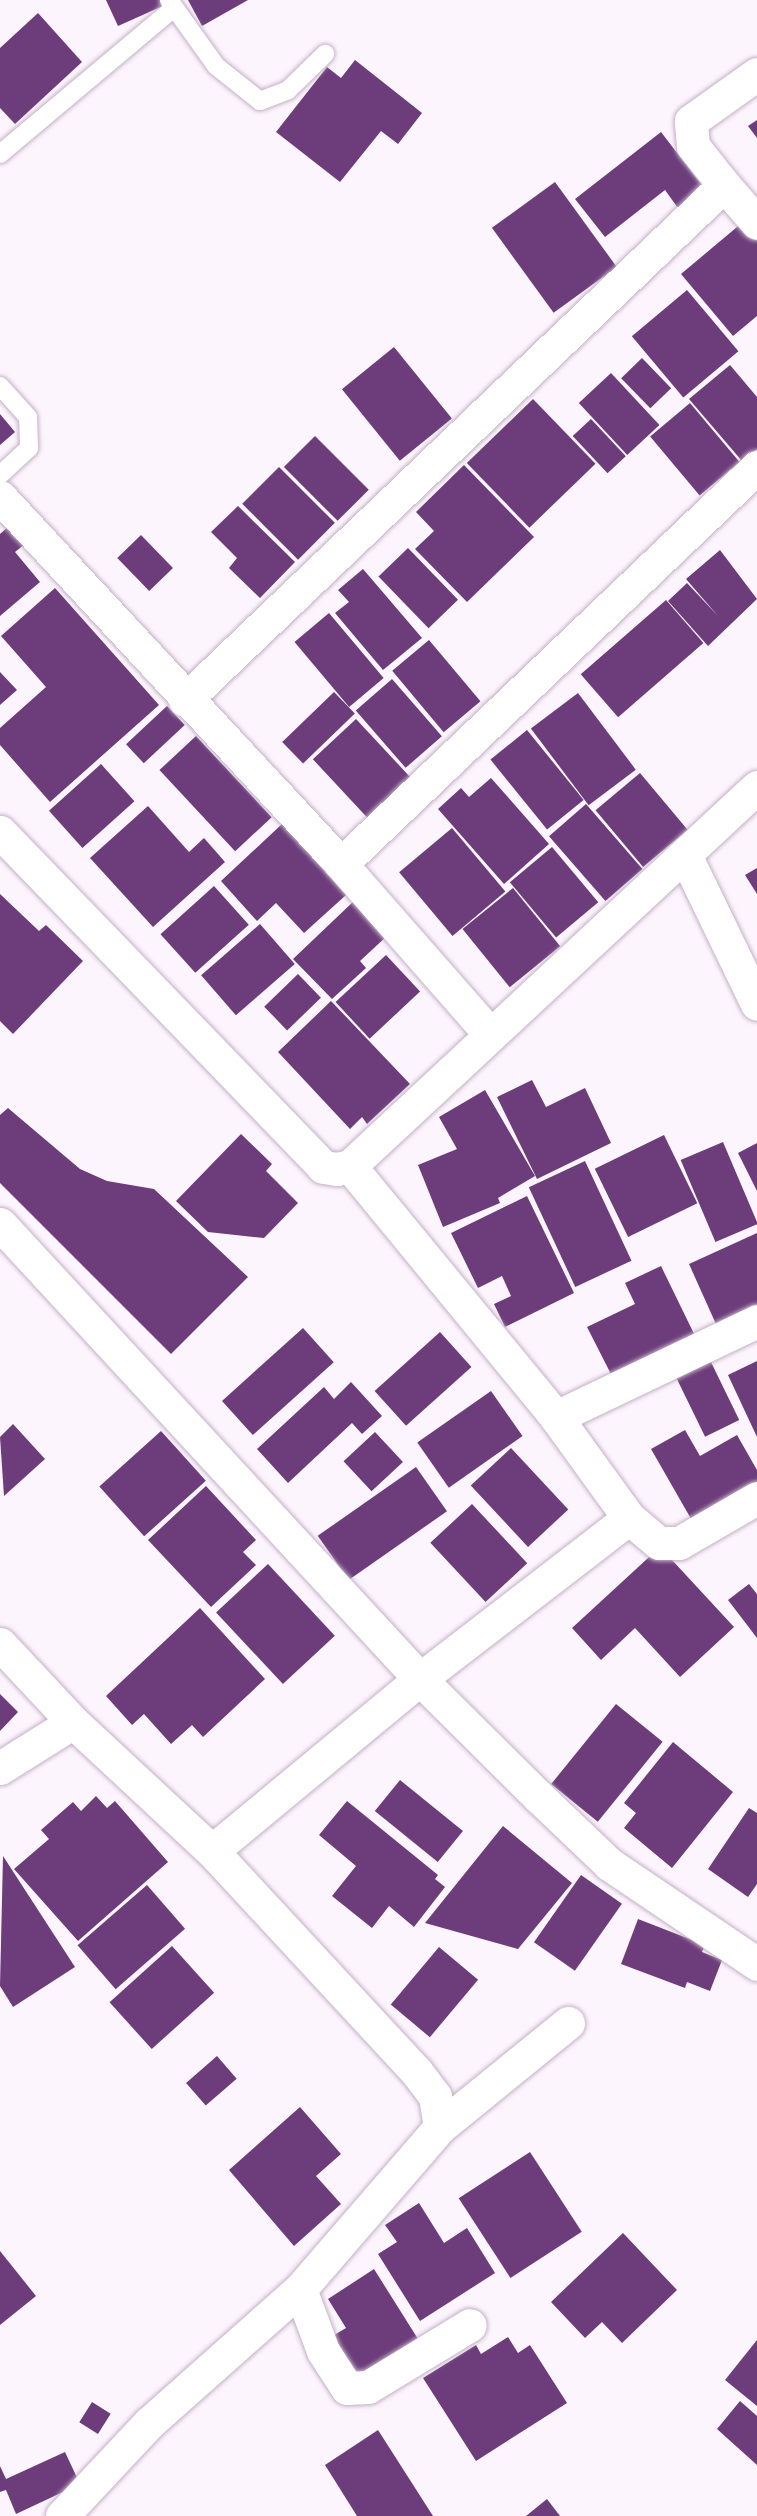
<!DOCTYPE html>
<style>
body{margin:0}
#map{position:relative;width:757px;height:2516px;overflow:hidden;background:#fdf5fe;font-family:"Asap Condensed",sans-serif}
div>[style]{position:absolute}
.building>*{inset:0;background:#6c3c7b;transform-origin:0 0}
.roads{filter:drop-shadow(0 0 2px #c3b0c5) drop-shadow(0 0 2px #c3b0c5)}
.lane>*{height:18px;margin:-9px;padding:0 9px;transform-origin:9px;border-radius:9px;background:#fff}
.street>*{height:33px;margin:-16.5px;padding:0 16.5px;transform-origin:16.5px;border-radius:16.5px;background:#fff}
span{translate:-50% -50%;white-space:nowrap;text-align:center;line-height:1.15;-webkit-text-stroke:6px #fff;paint-order:stroke}
</style>
<div id="map">
<div class="building">
<i style="clip-path:polygon(106px 0,163px 0,165px 5px,118px 26px)"></i>
<i style="clip-path:polygon(188px 0,248px 0,202px 26px)"></i>
<i style="clip-path:polygon(38px 13px,82px 62px,15px 124px,0 108px,0 48px)"></i>
<i style="clip-path:polygon(355px 60px,422px 113px,398px 144px,381px 131px,340px 182px,276px 132px,327px 67px,341px 78px)"></i>
<i style="clip-path:polygon(757px 120px,757px 138px,748px 126px)"></i>
<i style="clip-path:polygon(661px 132px,704px 188px,678px 208px,665px 190px,605px 237px,575px 199px)"></i>
<i style="left:555px;top:182px;width:105px;height:78px;rotate:54deg"></i>
<i style="clip-path:polygon(743px 222px,757px 240px,757px 316px,733px 336px,681px 274px)"></i>
<i style="left:687px;top:290px;width:80px;height:72px;rotate:50deg"></i>
<i style="left:394px;top:347px;width:92px;height:67px;rotate:51deg"></i>
<i style="left:642px;top:358px;width:42px;height:29px;rotate:46deg"></i>
<i style="clip-path:polygon(730px 365px,757px 397px,757px 449px,742px 461px,689px 399px)"></i>
<i style="left:611px;top:373px;width:71px;height:44px;rotate:47deg"></i>
<i style="left:533px;top:399px;width:90px;height:92px;rotate:46deg"></i>
<i style="left:690px;top:403px;width:77px;height:52px;rotate:50deg"></i>
<i style="clip-path:polygon(0 414px,15px 432px,0 445px)"></i>
<i style="left:591px;top:419px;width:51px;height:25px;rotate:47deg"></i>
<i style="left:315px;top:436px;width:76px;height:44px;rotate:45deg"></i>
<i style="clip-path:polygon(464px 465px,534px 537px,467px 602px,415px 549px,434px 531px,416px 512px)"></i>
<i style="left:279px;top:467px;width:79px;height:52px;rotate:45deg"></i>
<i style="clip-path:polygon(238px 506px,295px 562px,260px 598px,229px 568px,237px 558px,211px 532px)"></i>
<i style="clip-path:polygon(9px 526px,25px 544px,15px 552px,40px 582px,0 616px,0 534px)"></i>
<i style="left:141px;top:535px;width:46px;height:33px;rotate:46deg"></i>
<i style="left:408px;top:548px;width:72px;height:41px;rotate:46deg"></i>
<i style="clip-path:polygon(720px 550px,757px 599px,708px 646px,668px 601px,687px 583px,718px 616px,686px 579px)"></i>
<i style="clip-path:polygon(363px 569px,422px 638px,383px 670px,335px 613px,349px 602px,338px 590px)"></i>
<i style="clip-path:polygon(55px 588px,159px 705px,50px 802px,0 745px,0 728px,46px 687px,1px 636px)"></i>
<i style="left:666px;top:600px;width:57px;height:113px;rotate:49deg"></i>
<i style="left:329px;top:613px;width:85px;height:45px;rotate:50deg"></i>
<i style="left:429px;top:640px;width:80px;height:48px;rotate:50deg"></i>
<i style="clip-path:polygon(0 672px,17px 690px,0 705px)"></i>
<i style="left:392px;top:679px;width:76px;height:48px;rotate:49deg"></i>
<i style="left:334px;top:692px;width:30px;height:72px;rotate:46deg"></i>
<i style="left:578px;top:693px;width:96px;height:59px;rotate:53deg"></i>
<i style="left:167px;top:706px;width:26px;height:56px;rotate:47deg"></i>
<i style="left:356px;top:719px;width:82px;height:59px;rotate:47deg"></i>
<i style="left:527px;top:730px;width:90px;height:47px;rotate:51deg"></i>
<i style="left:196px;top:736px;width:111px;height:50px;rotate:47deg"></i>
<i style="left:101px;top:764px;width:50px;height:70px;rotate:48deg"></i>
<i style="left:640px;top:773px;width:74px;height:58px;rotate:50deg"></i>
<i style="clip-path:polygon(491px 778px,549px 844px,504px 884px,438px 809px,461px 788px,469px 797px)"></i>
<i style="left:586px;top:804px;width:86px;height:49px;rotate:49deg"></i>
<i style="clip-path:polygon(148px 806px,189px 852px,204px 838px,225px 862px,153px 927px,90px 858px)"></i>
<i style="clip-path:polygon(282px 824px,346px 895px,304px 933px,276px 903px,257px 921px,221px 881px)"></i>
<i style="left:452px;top:828px;width:83px;height:69px;rotate:50deg"></i>
<i style="left:552px;top:847px;width:72px;height:55px;rotate:50deg"></i>
<i style="clip-path:polygon(757px 868px,757px 894px,745px 875px)"></i>
<i style="left:214px;top:886px;width:52px;height:72px;rotate:48deg"></i>
<i style="left:513px;top:888px;width:75px;height:65px;rotate:51deg"></i>
<i style="clip-path:polygon(0 894px,39px 931px,46px 925px,83px 961px,13px 1034px,0 1021px)"></i>
<i style="clip-path:polygon(355px 900px,388px 935px,360px 961px,366px 968px,332px 999px,293px 959px)"></i>
<i style="left:260px;top:924px;width:53px;height:78px;rotate:49deg"></i>
<i style="left:386px;top:955px;width:50px;height:69px;rotate:47deg"></i>
<i style="left:298px;top:974px;width:33px;height:47px;rotate:46deg"></i>
<i style="clip-path:polygon(331px 1001px,410px 1084px,367px 1124px,362px 1117px,350px 1129px,278px 1052px)"></i>
<i style="clip-path:polygon(532px 1080px,546px 1107px,585px 1088px,611px 1143px,537px 1179px,497px 1097px)"></i>
<i style="clip-path:polygon(485px 1090px,535px 1176px,498px 1198px,500px 1203px,443px 1227px,418px 1165px,457px 1149px,439px 1117px)"></i>
<i style="clip-path:polygon(8px 1108px,80px 1169px,107px 1181px,154px 1189px,248px 1277px,171px 1354px,0 1183px,0 1115px)"></i>
<i style="clip-path:polygon(241px 1134px,272px 1164px,266px 1171px,298px 1203px,264px 1238px,208px 1232px,176px 1201px)"></i>
<i style="left:664px;top:1135px;width:76px;height:77px;rotate:64deg"></i>
<i style="left:723px;top:1142px;width:89px;height:46px;rotate:67deg"></i>
<i style="clip-path:polygon(757px 1143px,757px 1191px,738px 1153px)"></i>
<i style="left:585px;top:1161px;width:110px;height:62px;rotate:65deg"></i>
<i style="clip-path:polygon(527px 1196px,574px 1293px,505px 1327px,494px 1304px,511px 1296px,502px 1276px,478px 1288px,451px 1233px)"></i>
<i style="clip-path:polygon(757px 1233px,757px 1316px,720px 1333px,689px 1264px)"></i>
<i style="clip-path:polygon(661px 1266px,698px 1342px,615px 1382px,587px 1327px,635px 1304px,625px 1283px)"></i>
<i style="left:303px;top:1328px;width:46px;height:109px;rotate:48deg"></i>
<i style="left:440px;top:1332px;width:47px;height:88px;rotate:48deg"></i>
<i style="left:709px;top:1358px;width:69px;height:38px;rotate:64deg"></i>
<i style="clip-path:polygon(757px 1361px,757px 1437px,728px 1375px)"></i>
<i style="clip-path:polygon(351px 1382px,382px 1416px,362px 1434px,352px 1423px,288px 1483px,257px 1449px,324px 1387px,334px 1399px)"></i>
<i style="left:491px;top:1391px;width:55px;height:90px;rotate:55deg"></i>
<i style="clip-path:polygon(13px 1424px,45px 1459px,4px 1496px,0 1437px)"></i>
<i style="clip-path:polygon(685px 1430px,700px 1456px,737px 1435px,757px 1470px,757px 1488px,694px 1524px,651px 1449px)"></i>
<i style="left:161px;top:1431px;width:67px;height:83px;rotate:48deg"></i>
<i style="left:375px;top:1432px;width:41px;height:43px;rotate:47deg"></i>
<i style="left:511px;top:1448px;width:84px;height:55px;rotate:47deg"></i>
<i style="left:416px;top:1467px;width:54px;height:120px;rotate:55deg"></i>
<i style="clip-path:polygon(206px 1486px,256px 1540px,243px 1552px,256px 1565px,211px 1607px,148px 1540px)"></i>
<i style="left:472px;top:1504px;width:81px;height:57px;rotate:47deg"></i>
<i style="clip-path:polygon(660px 1547px,734px 1627px,680px 1677px,635px 1628px,601px 1660px,572px 1628px)"></i>
<i style="left:268px;top:1564px;width:98px;height:71px;rotate:47deg"></i>
<i style="clip-path:polygon(749px 1584px,757px 1594px,757px 1638px,728px 1600px)"></i>
<i style="clip-path:polygon(200px 1608px,265px 1679px,203px 1737px,192px 1725px,171px 1744px,144px 1714px,132px 1725px,106px 1696px)"></i>
<i style="clip-path:polygon(0 1694px,18px 1712px,0 1731px)"></i>
<i style="left:616px;top:1704px;width:60px;height:103px;rotate:39deg"></i>
<i style="clip-path:polygon(673px 1742px,733px 1792px,672px 1868px,624px 1828px,636px 1813px,624px 1803px)"></i>
<i style="left:400px;top:1780px;width:81px;height:40px;rotate:39deg"></i>
<i style="clip-path:polygon(96px 1796px,107px 1808px,115px 1801px,168px 1862px,78px 1941px,14px 1869px,49px 1839px,41px 1830px,73px 1802px,81px 1811px)"></i>
<i style="clip-path:polygon(347px 1801px,438px 1875px,435px 1879px,445px 1887px,414px 1927px,389px 1906px,372px 1928px,332px 1896px,356px 1866px,319px 1835px)"></i>
<i style="clip-path:polygon(749px 1808px,757px 1813px,757px 1884px,748px 1897px,708px 1869px)"></i>
<i style="clip-path:polygon(503px 1826px,572px 1883px,518px 1949px,425px 1923px)"></i>
<i style="clip-path:polygon(3px 1856px,75px 1967px,13px 2007px,0 1986px)"></i>
<i style="left:581px;top:1875px;width:50px;height:82px;rotate:35deg"></i>
<i style="left:147px;top:1885px;width:58px;height:92px;rotate:49deg"></i>
<i style="clip-path:polygon(638px 1919px,705px 1945px,702px 1952px,722px 1960px,710px 1991px,687px 1982px,685px 1988px,621px 1964px)"></i>
<i style="left:172px;top:1946px;width:63px;height:84px;rotate:48deg"></i>
<i style="left:439px;top:1947px;width:51px;height:75px;rotate:40deg"></i>
<i style="left:217px;top:2056px;width:30px;height:41px;rotate:49deg"></i>
<i style="clip-path:polygon(300px 2107px,341px 2154px,316px 2176px,341px 2204px,294px 2246px,229px 2170px)"></i>
<i style="left:530px;top:2152px;width:95px;height:85px;rotate:57deg"></i>
<i style="clip-path:polygon(419px 2203px,444px 2243px,467px 2228px,495px 2273px,420px 2321px,378px 2254px,397px 2242px,385px 2225px)"></i>
<i style="clip-path:polygon(623px 2233px,677px 2290px,622px 2343px,602px 2322px,585px 2338px,551px 2302px)"></i>
<i style="clip-path:polygon(0 2251px,36px 2296px,0 2325px)"></i>
<i style="clip-path:polygon(374px 2269px,418px 2339px,357px 2378px,331px 2337px,346px 2328px,328px 2299px)"></i>
<i style="clip-path:polygon(508px 2337px,518px 2353px,530px 2345px,567px 2403px,476px 2461px,423px 2378px,476px 2345px,481px 2354px)"></i>
<i style="clip-path:polygon(757px 2340px,757px 2406px,725px 2380px)"></i>
<i style="clip-path:polygon(740px 2401px,757px 2416px,757px 2465px,717px 2429px)"></i>
<i style="left:92px;top:2402px;width:22px;height:24px;rotate:32deg"></i>
<i style="clip-path:polygon(378px 2430px,433px 2516px,357px 2516px,325px 2465px)"></i>
<i style="clip-path:polygon(65px 2452px,80px 2484px,16px 2514px,6px 2490px,0 2492px,0 2466px,6px 2479px)"></i>
<i style="clip-path:polygon(547px 2499px,560px 2516px,526px 2516px)"></i>
</div>
<div class="roads">
<div class="lane">
<i style="left:169px;top:0;width:81px;rotate:54.5deg"></i>
<i style="left:216px;top:66px;width:56px;rotate:38.5deg"></i>
<i style="left:260px;top:101px;width:30px;rotate:-21deg"></i>
<i style="left:288px;top:90px;width:52px;rotate:-44.2deg"></i>
<i style="left:0;top:154px;width:226px;rotate:-40deg"></i>
<i style="left:0;top:386px;width:42px;rotate:47.9deg"></i>
<i style="left:28px;top:417px;width:31px;rotate:88deg"></i>
<i style="left:29px;top:448px;width:40px;rotate:137deg"></i>
</div>
<div class="street">
<i style="left:724px;top:185px;width:50px;rotate:49deg"></i>
<i style="left:0;top:497px;width:501px;rotate:47.1deg"></i>
<i style="left:341px;top:864px;width:225px;rotate:48.8deg"></i>
<i style="left:185px;top:700px;width:745px;rotate:-43.7deg"></i>
<i style="left:724px;top:185px;width:50px;rotate:-128.5deg"></i>
<i style="left:693px;top:146px;width:25px;rotate:-95deg"></i>
<i style="left:691px;top:121px;width:81px;rotate:-35.5deg"></i>
<i style="left:0;top:832px;width:465px;rotate:46deg"></i>
<i style="left:323px;top:1167px;width:14px;rotate:8deg"></i>
<i style="left:337px;top:1169px;width:13px;rotate:-13deg"></i>
<i style="left:350px;top:1166px;width:556px;rotate:-42.96deg"></i>
<i style="left:686px;top:857px;width:163px;rotate:64.2deg"></i>
<i style="left:341px;top:864px;width:575px;rotate:-43.66deg"></i>
<i style="left:0;top:1224px;width:619px;rotate:47.29deg"></i>
<i style="left:420px;top:1679px;width:168px;rotate:44.8deg"></i>
<i style="left:539px;top:1797px;width:97px;rotate:43.7deg"></i>
<i style="left:609px;top:1864px;width:179px;rotate:34deg"></i>
<i style="left:556px;top:1417px;width:223px;rotate:-25.5deg"></i>
<i style="left:629px;top:1518px;width:39px;rotate:40deg"></i>
<i style="left:659px;top:1543px;width:20px"></i>
<i style="left:679px;top:1543px;width:90px;rotate:-30deg"></i>
<i style="left:0;top:1644px;width:107px;rotate:46.9deg"></i>
<i style="left:73px;top:1722px;width:190px;rotate:42.9deg"></i>
<i style="left:212px;top:1851px;width:300px;rotate:47.2deg"></i>
<i style="left:416px;top:2071px;width:31px;rotate:53deg"></i>
<i style="left:435px;top:2096px;width:31px;rotate:81deg"></i>
<i style="left:440px;top:2127px;width:214px;rotate:130.8deg"></i>
<i style="left:300px;top:2289px;width:203px;rotate:138.4deg"></i>
<i style="left:148px;top:2424px;width:126px;rotate:133.1deg"></i>
<i style="left:0;top:1768px;width:86px;rotate:-32.2deg"></i>
<i style="left:212px;top:1851px;width:270px;rotate:-39.6deg"></i>
<i style="left:420px;top:1679px;width:264px;rotate:-37.6deg"></i>
<i style="left:629px;top:1518px;width:125px;rotate:-125.9deg"></i>
<i style="left:556px;top:1417px;width:325px;rotate:-129.4deg"></i>
<i style="left:440px;top:2127px;width:165px;rotate:-39.1deg"></i>
<i style="left:300px;top:2289px;width:66px;rotate:69.6deg"></i>
<i style="left:323px;top:2351px;width:44px;rotate:57deg"></i>
<i style="left:347px;top:2388px;width:21px;rotate:-3deg"></i>
<i style="left:368px;top:2387px;width:119px;rotate:-31.3deg"></i>
</div>
</div>
</div>
